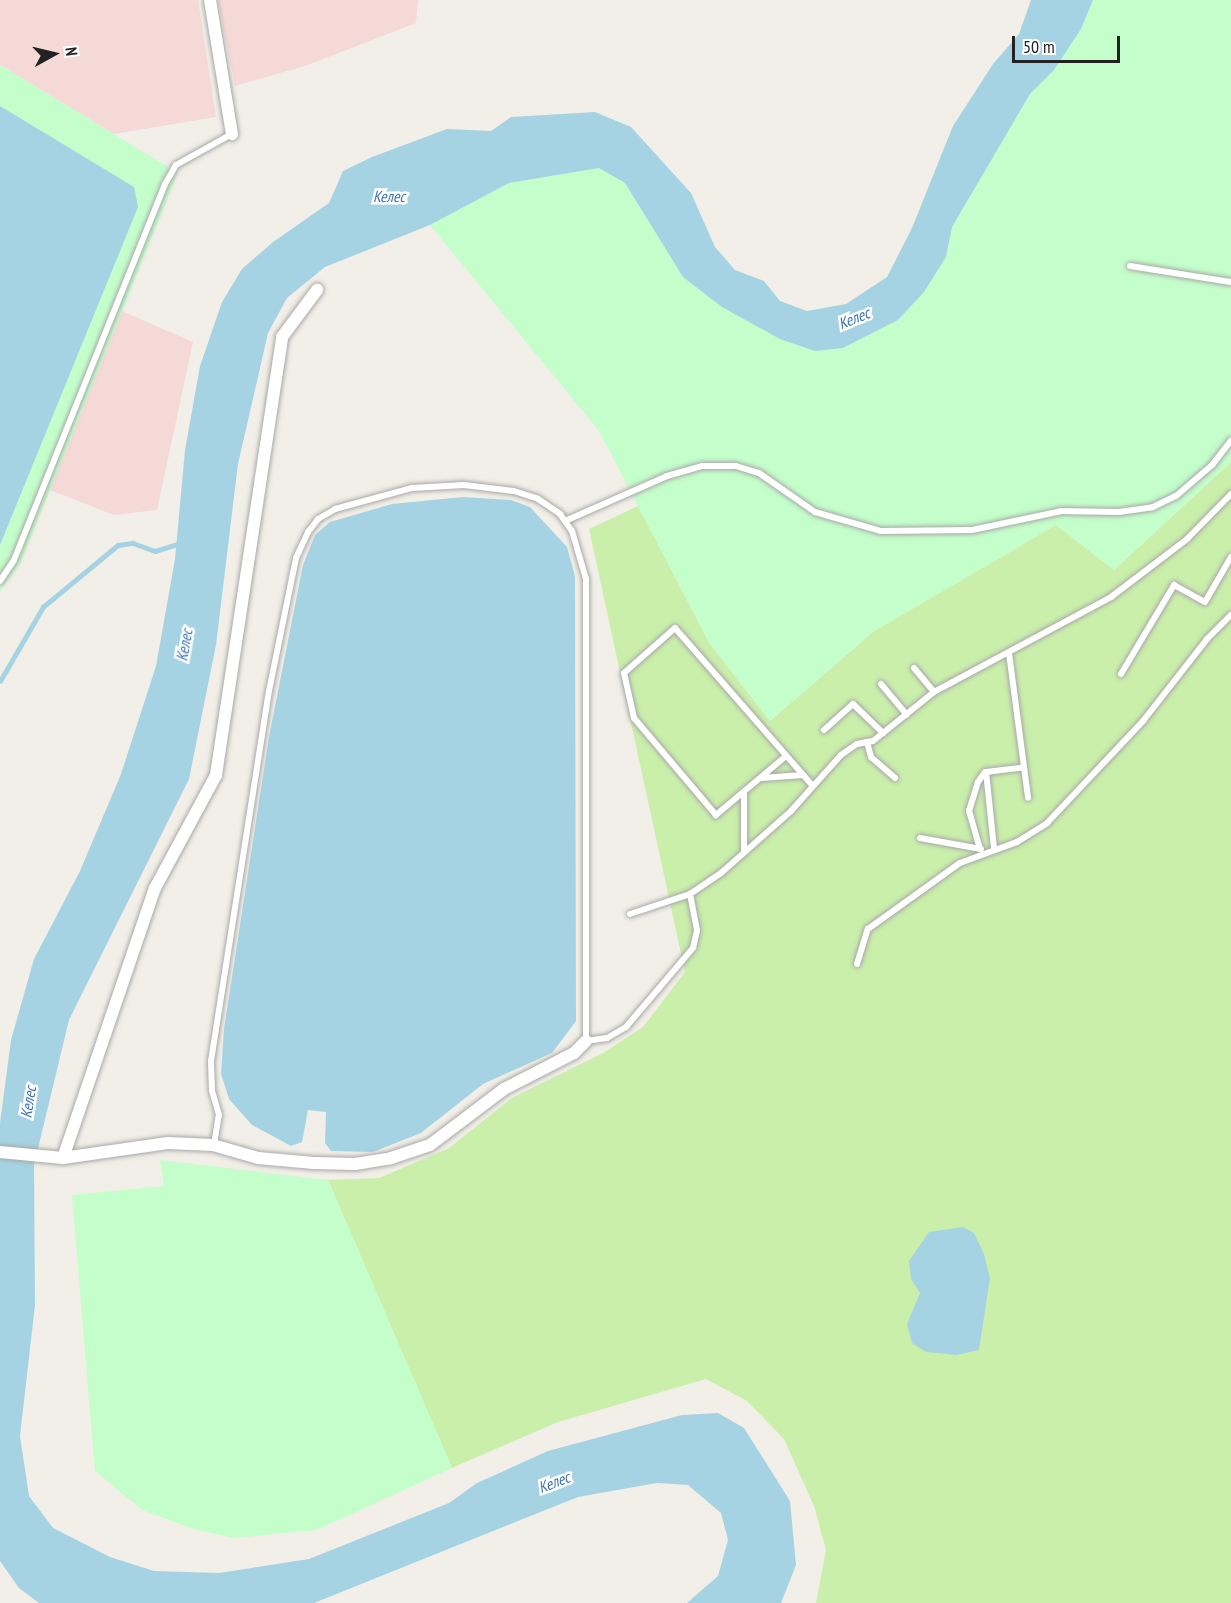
<!DOCTYPE html>
<meta charset="utf-8">
<style>
body{margin:0}
#map{position:relative;width:1231px;height:1603px;overflow:hidden;background:#f2efe8;font-family:"PT Sans Narrow",sans-serif}
div>[style]{position:absolute}
.commercial>*{inset:0;background:#f4d9d7}
.grass>*{inset:0;background:#caefab}
.park>*{inset:0;background:#c4fecb}
.water>*{inset:0;background:#a6d3e3}
.stream>*{height:4.5px;margin:-2.25px;padding:0 2.25px;transform-origin:2.25px;border-radius:2.25px;background:#a6d3e3}
.roads{filter:drop-shadow(0 0 2px #a9a9a9) drop-shadow(0 0 2px #a9a9a9)}
.lane>*{height:6px;margin:-3px;padding:0 3px;transform-origin:3px;border-radius:3px;background:#fff}
.street>*{height:12px;margin:-6px;padding:0 6px;transform-origin:6px;border-radius:6px;background:#fff}
span{translate:-50% -50%;white-space:nowrap;text-align:center;line-height:1.15;-webkit-text-stroke:5px #fff;paint-order:stroke}
.water-label{font-size:16px;color:#4276b2;font-style:italic}
.north{position:absolute;left:24px;top:24px;width:60px;height:60px;-webkit-text-stroke:4px #fff;paint-order:stroke;rotate:82deg;font-size:16px;font-weight:700;line-height:24px;text-align:center;color:#222}
.north::after{content:'';display:block;margin:auto;width:21px;height:27px;background:#222;clip-path:polygon(50% 0,100% 100%,50% 72%,0 100%)}
.scale{position:absolute;left:1012px;top:36px;width:108px;height:27px;box-sizing:border-box;border:3px solid #222;border-top:0;padding-left:8px;font-size:18px;line-height:21px;white-space:nowrap;color:#222;-webkit-text-stroke:4px #fff;paint-order:stroke}
</style>
<div id="map">
<div class="commercial">
<i style="clip-path:polygon(0 0,198px 0,216px 117px,114px 134px,0 65px)"></i>
<i style="clip-path:polygon(218px 0,418px 0,416px 23px,305px 66px,235px 86px)"></i>
<i style="clip-path:polygon(122px 311px,193px 342px,157px 510px,114px 515px,50px 490px)"></i>
</div>
<div class="grass">
<i style="clip-path:polygon(1231px 462px,1231px 1603px,816px 1603px,826px 1550px,814px 1506px,784px 1439px,747px 1401px,706px 1379px,558px 1422px,452px 1468px,328px 1180px,379px 1178px,449px 1148px,512px 1098px,603px 1053px,643px 1027px,685px 972px,589px 529px,638px 506px,710px 644px,770px 721px,874px 631px,1056px 525px,1114px 570px)"></i>
</div>
<div class="park">
<i style="clip-path:polygon(1093px 0,1231px 0,1231px 462px,1114px 570px,1056px 525px,874px 631px,770px 721px,710px 644px,599px 431px,430px 225px,509px 183px,599px 168px,625px 183px,683px 277px,843px 348px,898px 320px,946px 257px,951px 227px,1030px 94px,1054px 70px,1081px 29px)"></i>
<i style="clip-path:polygon(0 65px,178px 173px,21px 562px,0 592px)"></i>
<i style="clip-path:polygon(160px 1160px,328px 1180px,452px 1468px,317px 1530px,234px 1538px,193px 1529px,142px 1510px,95px 1471px,72px 1195px,164px 1186px)"></i>
</div>
<div class="water">
<i style="clip-path:polygon(1031px 0,1093px 0,1081px 29px,1054px 70px,1030px 94px,952px 227px,946px 257px,924px 292px,898px 320px,843px 348px,815px 351px,780px 339px,722px 307px,683px 277px,625px 183px,599px 168px,509px 183px,430px 225px,325px 267px,287px 298px,268px 333px,238px 464px,216px 645px,189px 779px,69px 1020px,34px 1165px,35px 1305px,20px 1436px,29px 1496px,53px 1528px,110px 1557px,154px 1571px,219px 1573px,309px 1559px,449px 1503px,477px 1483px,548px 1451px,682px 1415px,718px 1413px,744px 1428px,790px 1501px,796px 1565px,781px 1603px,687px 1603px,718px 1576px,728px 1540px,721px 1513px,688px 1485px,657px 1483px,578px 1497px,314px 1603px,39px 1603px,19px 1588px,0 1561px,0 1123px,11px 1040px,34px 959px,80px 871px,121px 774px,156px 666px,175px 559px,185px 450px,200px 366px,222px 302px,242px 269px,273px 242px,329px 203px,343px 171px,372px 157px,447px 129px,491px 131px,511px 117px,595px 112px,631px 127px,691px 193px,715px 247px,735px 270px,764px 281px,780px 301px,807px 311px,846px 304px,887px 277px,912px 228px,953px 126px,993px 64px,1019px 34px)"></i>
<i style="clip-path:polygon(0 106px,134px 187px,138px 207px,0 545px)"></i>
<i style="clip-path:polygon(463px 497px,511px 500px,530px 507px,567px 547px,575px 576px,576px 1021px,552px 1053px,483px 1084px,421px 1133px,373px 1152px,331px 1151px,325px 1143px,326px 1112px,308px 1110px,302px 1142px,291px 1146px,252px 1125px,229px 1099px,221px 1074px,224px 1029px,269px 737px,303px 565px,315px 535px,330px 522px,392px 504px)"></i>
<i style="clip-path:polygon(963px 1227px,974px 1233px,984px 1254px,990px 1278px,979px 1350px,956px 1355px,926px 1352px,912px 1343px,907px 1324px,920px 1293px,911px 1279px,909px 1261px,929px 1232px)"></i>
</div>
<div class="stream">
<i style="left:0;top:681px;width:86px;rotate:-59.8deg"></i>
<i style="left:43px;top:607px;width:97px;rotate:-39.6deg"></i>
<i style="left:118px;top:545px;width:15px;rotate:-8deg"></i>
<i style="left:133px;top:543px;width:23px;rotate:20deg"></i>
<i style="left:155px;top:551px;width:27px;rotate:-17deg"></i>
</div>
<div class="roads">
<div class="lane">
<i style="left:1130px;top:266px;width:102px;rotate:9deg"></i>
<i style="left:565px;top:521px;width:111px;rotate:-23.8deg"></i>
<i style="left:667px;top:476px;width:37px;rotate:-16deg"></i>
<i style="left:703px;top:466px;width:33px"></i>
<i style="left:736px;top:466px;width:24px;rotate:17deg"></i>
<i style="left:759px;top:473px;width:68px;rotate:34.9deg"></i>
<i style="left:815px;top:512px;width:69px;rotate:16.1deg"></i>
<i style="left:881px;top:531px;width:91px;rotate:-0.6deg"></i>
<i style="left:972px;top:530px;width:92px;rotate:-11.9deg"></i>
<i style="left:1062px;top:511px;width:57px;rotate:1deg"></i>
<i style="left:1119px;top:512px;width:34px;rotate:-8deg"></i>
<i style="left:1153px;top:507px;width:25px;rotate:-26deg"></i>
<i style="left:1176px;top:496px;width:48px;rotate:-40.7deg"></i>
<i style="left:1212px;top:465px;width:31px;rotate:-52deg"></i>
<i style="left:0;top:581px;width:25px;rotate:-56deg"></i>
<i style="left:14px;top:560px;width:405px;rotate:-68.1deg"></i>
<i style="left:165px;top:184px;width:22px;rotate:-60deg"></i>
<i style="left:176px;top:165px;width:64px;rotate:-29deg"></i>
<i style="left:1009px;top:653px;width:146px;rotate:82.5deg"></i>
<i style="left:914px;top:668px;width:31px;rotate:50deg"></i>
<i style="left:1121px;top:674px;width:104px;rotate:-59.2deg"></i>
<i style="left:1174px;top:585px;width:35px;rotate:29deg"></i>
<i style="left:1205px;top:602px;width:52px;rotate:-60deg"></i>
<i style="left:881px;top:684px;width:40px;rotate:50deg"></i>
<i style="left:824px;top:730px;width:39px;rotate:-42deg"></i>
<i style="left:853px;top:704px;width:42px;rotate:44deg"></i>
<i style="left:867px;top:742px;width:16px;rotate:75deg"></i>
<i style="left:871px;top:757px;width:32px;rotate:41deg"></i>
<i style="left:786px;top:756px;width:92px;rotate:139.9deg"></i>
<i style="left:716px;top:815px;width:127px;rotate:-130.2deg"></i>
<i style="left:634px;top:718px;width:46px;rotate:-102.5deg"></i>
<i style="left:624px;top:673px;width:68px;rotate:-41.4deg"></i>
<i style="left:675px;top:628px;width:208px;rotate:48.9deg"></i>
<i style="left:761px;top:778px;width:42px;rotate:-4.1deg"></i>
<i style="left:920px;top:838px;width:62px;rotate:10.2deg"></i>
<i style="left:994px;top:848px;width:76px;rotate:-96deg"></i>
<i style="left:986px;top:772px;width:38px;rotate:-7deg"></i>
<i style="left:980px;top:849px;width:40px;rotate:-106deg"></i>
<i style="left:969px;top:811px;width:30px;rotate:-73deg"></i>
<i style="left:978px;top:782px;width:12px;rotate:-55deg"></i>
<i style="left:744px;top:852px;width:60px;rotate:-90deg"></i>
<i style="left:630px;top:914px;width:63px;rotate:-18.4deg"></i>
<i style="left:690px;top:894px;width:37px;rotate:-34deg"></i>
<i style="left:721px;top:873px;width:94px;rotate:-41.5deg"></i>
<i style="left:791px;top:811px;width:75px;rotate:-48.2deg"></i>
<i style="left:841px;top:755px;width:19px;rotate:-35deg"></i>
<i style="left:857px;top:744px;width:16px;rotate:-11deg"></i>
<i style="left:873px;top:741px;width:78px;rotate:-38.8deg"></i>
<i style="left:934px;top:692px;width:201px;rotate:-28.2deg"></i>
<i style="left:1111px;top:597px;width:96px;rotate:-37.3deg"></i>
<i style="left:1187px;top:539px;width:63px;rotate:-45.6deg"></i>
<i style="left:857px;top:964px;width:37px;rotate:-73deg"></i>
<i style="left:868px;top:929px;width:113px;rotate:-35.7deg"></i>
<i style="left:960px;top:863px;width:61px;rotate:-20.2deg"></i>
<i style="left:1017px;top:842px;width:36px;rotate:-32deg"></i>
<i style="left:1047px;top:823px;width:140px;rotate:-46.7deg"></i>
<i style="left:1143px;top:721px;width:104px;rotate:-52deg"></i>
<i style="left:1207px;top:639px;width:34px;rotate:-45deg"></i>
<i style="left:214px;top:1145px;width:30px;rotate:-81deg"></i>
<i style="left:219px;top:1115px;width:25px;rotate:-106deg"></i>
<i style="left:212px;top:1091px;width:30px;rotate:-92deg"></i>
<i style="left:211px;top:1061px;width:375px;rotate:-81.1deg"></i>
<i style="left:269px;top:691px;width:136px;rotate:-78.5deg"></i>
<i style="left:296px;top:558px;width:29px;rotate:-65deg"></i>
<i style="left:308px;top:532px;width:16px;rotate:-52deg"></i>
<i style="left:318px;top:519px;width:20px;rotate:-30deg"></i>
<i style="left:335px;top:509px;width:80px;rotate:-15.3deg"></i>
<i style="left:412px;top:488px;width:52px;rotate:-3.3deg"></i>
<i style="left:464px;top:485px;width:50px;rotate:6.8deg"></i>
<i style="left:514px;top:491px;width:25px;rotate:18deg"></i>
<i style="left:538px;top:499px;width:27px;rotate:34deg"></i>
<i style="left:560px;top:514px;width:21px;rotate:55deg"></i>
<i style="left:572px;top:531px;width:50px;rotate:73.7deg"></i>
<i style="left:586px;top:579px;width:462px;rotate:90deg"></i>
<i style="left:586px;top:1041px;width:21px;rotate:-8deg"></i>
<i style="left:607px;top:1038px;width:22px;rotate:-30deg"></i>
<i style="left:626px;top:1027px;width:104px;rotate:-49.7deg"></i>
<i style="left:693px;top:948px;width:18px;rotate:-77deg"></i>
<i style="left:697px;top:930px;width:37px;rotate:-101deg"></i>
</div>
<div class="street">
<i style="left:210px;top:0;width:136px;rotate:80.7deg"></i>
<i style="left:0;top:1152px;width:63px;rotate:5.4deg"></i>
<i style="left:63px;top:1158px;width:106px;rotate:-8.1deg"></i>
<i style="left:168px;top:1143px;width:45px;rotate:2.5deg"></i>
<i style="left:213px;top:1145px;width:47px;rotate:16.1deg"></i>
<i style="left:258px;top:1158px;width:56px;rotate:5.1deg"></i>
<i style="left:314px;top:1163px;width:41px;rotate:1.4deg"></i>
<i style="left:355px;top:1164px;width:36px;rotate:-9deg"></i>
<i style="left:391px;top:1158px;width:41px;rotate:-18.4deg"></i>
<i style="left:430px;top:1145px;width:93px;rotate:-37.1deg"></i>
<i style="left:504px;top:1089px;width:79px;rotate:-27.2deg"></i>
<i style="left:574px;top:1053px;width:17px;rotate:-45deg"></i>
<i style="left:63px;top:1158px;width:285px;rotate:-71.2deg"></i>
<i style="left:155px;top:888px;width:128px;rotate:-61.6deg"></i>
<i style="left:216px;top:775px;width:443px;rotate:-81.4deg"></i>
<i style="left:282px;top:337px;width:59px;rotate:-53.3deg"></i>
</div>
</div>
<div class="water-label">
<span style="left:389px;top:196px">Келес</span>
<span style="left:854px;top:318px;rotate:-22deg">Келес</span>
<span style="left:184px;top:645px;rotate:-80deg">Келес</span>
<span style="left:28px;top:1102px;rotate:-81deg">Келес</span>
<span style="left:554px;top:1482px;rotate:-21deg">Келес</span>
</div>
<div class="north">N</div>
<div class="scale">50 m</div>
</div>
